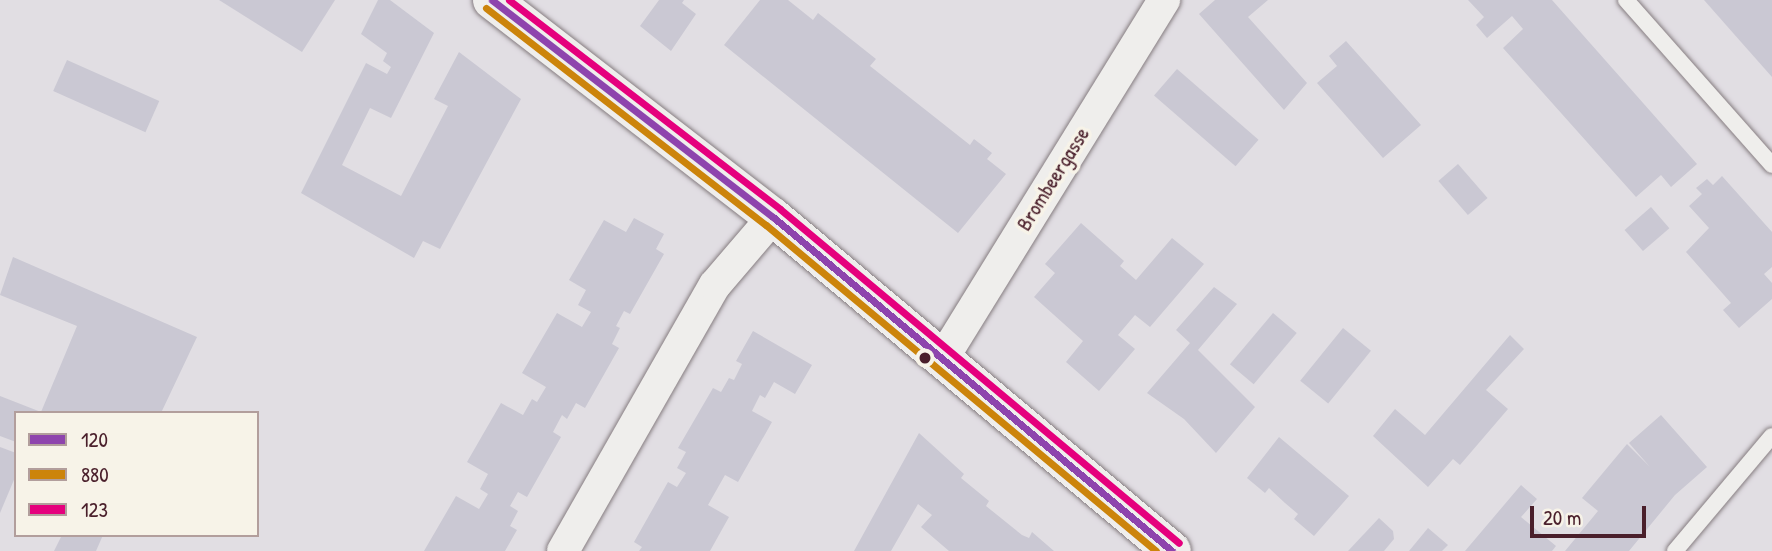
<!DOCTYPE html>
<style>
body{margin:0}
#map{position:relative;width:1772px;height:551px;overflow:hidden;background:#e1dee3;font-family:"Patrick Hand",sans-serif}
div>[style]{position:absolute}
.building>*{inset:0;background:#cac8d3;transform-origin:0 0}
.roads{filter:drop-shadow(0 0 2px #867d81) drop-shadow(0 0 2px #867d81)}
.service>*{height:16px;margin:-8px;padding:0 8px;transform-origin:8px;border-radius:8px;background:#efeeec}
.minor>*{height:32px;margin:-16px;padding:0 16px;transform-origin:16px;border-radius:16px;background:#efeeec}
.secondary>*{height:38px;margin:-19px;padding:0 19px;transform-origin:19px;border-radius:19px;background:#efeeec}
.bus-1>*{height:7px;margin:-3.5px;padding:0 3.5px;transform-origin:3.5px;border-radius:3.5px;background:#8e44ad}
.bus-2>*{height:7px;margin:-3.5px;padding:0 3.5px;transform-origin:3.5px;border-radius:3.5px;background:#cc840b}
.bus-3>*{height:7px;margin:-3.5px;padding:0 3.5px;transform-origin:3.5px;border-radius:3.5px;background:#e5007d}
.dots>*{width:19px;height:19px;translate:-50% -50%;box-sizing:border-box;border:4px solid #f7f3e8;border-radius:50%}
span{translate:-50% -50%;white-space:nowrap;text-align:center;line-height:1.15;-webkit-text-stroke:7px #f7f3e8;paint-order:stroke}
.street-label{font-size:21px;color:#4a1f2b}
.legend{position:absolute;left:14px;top:411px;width:245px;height:126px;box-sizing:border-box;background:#f7f3e8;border:2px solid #b29e9c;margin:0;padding:9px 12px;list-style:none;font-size:21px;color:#4a1f2b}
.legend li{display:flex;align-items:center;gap:14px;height:35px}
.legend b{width:35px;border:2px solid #b29e9c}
.scale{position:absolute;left:1530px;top:506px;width:116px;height:32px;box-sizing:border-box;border:4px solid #4a1f2b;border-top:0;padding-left:9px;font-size:21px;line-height:24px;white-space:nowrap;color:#4a1f2b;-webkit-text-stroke:5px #f7f3e8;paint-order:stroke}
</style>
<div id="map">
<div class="building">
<i style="clip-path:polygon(219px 0,335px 0,302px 52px)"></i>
<i style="clip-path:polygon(378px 0,390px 0,434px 33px,391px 118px,370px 108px,342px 165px,401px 196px,448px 106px,434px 99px,459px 52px,521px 99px,440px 249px,423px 241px,414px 258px,301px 193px,366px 63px,387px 74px,391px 67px,383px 61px,387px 53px,361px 34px)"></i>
<i style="clip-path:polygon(659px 0,684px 0,682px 3px,696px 14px,671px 51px,640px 26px)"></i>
<i style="clip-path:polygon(760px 0,788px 0,813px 20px,818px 13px,876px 59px,870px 66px,970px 145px,974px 139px,992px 153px,987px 159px,1006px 174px,958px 233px,724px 45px)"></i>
<i style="clip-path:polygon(1215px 0,1268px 0,1248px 17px,1307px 83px,1284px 110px,1199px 14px)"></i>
<i style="clip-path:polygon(1468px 0,1552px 0,1697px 164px,1671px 187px,1661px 175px,1636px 197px,1503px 48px,1523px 29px,1512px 16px,1487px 38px,1476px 25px,1484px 17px)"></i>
<i style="clip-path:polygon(1704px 0,1772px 0,1772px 77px,1741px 42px)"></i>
<i style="clip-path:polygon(1346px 41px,1421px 125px,1383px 158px,1317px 83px,1337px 66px,1329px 56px)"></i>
<i style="left:67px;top:60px;width:101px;height:34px;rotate:24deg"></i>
<i style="left:1177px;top:69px;width:108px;height:35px;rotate:41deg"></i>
<i style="left:1458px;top:164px;width:45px;height:26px;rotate:49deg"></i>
<i style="clip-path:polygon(1722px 176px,1772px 232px,1772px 267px,1764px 274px,1772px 283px,1772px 299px,1739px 328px,1723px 310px,1731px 303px,1686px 252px,1709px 228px,1689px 206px,1702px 194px,1696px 188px,1707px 179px,1713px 185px)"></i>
<i style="left:1651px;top:207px;width:28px;height:35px;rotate:49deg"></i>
<i style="clip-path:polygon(634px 218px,664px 234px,656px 249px,664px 254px,630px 314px,624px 311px,616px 326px,620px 328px,612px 344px,619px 348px,585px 408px,576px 403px,567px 419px,562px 415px,553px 432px,561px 437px,527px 497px,518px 492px,510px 506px,518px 511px,510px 526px,517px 530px,505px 551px,424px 551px,456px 496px,479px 509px,488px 494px,480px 489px,488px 474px,467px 462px,501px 403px,523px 415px,532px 399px,537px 402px,546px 387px,522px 373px,557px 313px,582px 327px,591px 312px,578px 305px,586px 290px,569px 280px,604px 220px,626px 232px)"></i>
<i style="clip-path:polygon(1081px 223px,1124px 261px,1120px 266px,1136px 280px,1172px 238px,1204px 264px,1150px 327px,1135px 315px,1118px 335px,1135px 349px,1099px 391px,1066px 362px,1083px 341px,1034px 297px,1055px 273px,1045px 264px)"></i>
<i style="clip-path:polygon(13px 257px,197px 337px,161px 413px,16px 413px,16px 442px,0 436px,0 396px,41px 412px,77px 326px,0 295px)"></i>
<i style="clip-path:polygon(1214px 287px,1237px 304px,1198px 350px,1255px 407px,1216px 453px,1184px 419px,1147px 393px,1190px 343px,1176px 330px)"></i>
<i style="left:1273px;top:313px;width:31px;height:67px;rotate:40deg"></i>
<i style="left:1343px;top:328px;width:36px;height:68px;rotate:39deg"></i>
<i style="clip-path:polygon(753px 331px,812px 365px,795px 394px,774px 382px,765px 398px,760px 395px,752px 411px,772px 422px,738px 482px,725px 475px,708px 505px,729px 517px,710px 551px,639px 551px,642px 547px,634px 542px,668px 482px,677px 487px,686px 473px,677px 468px,686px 452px,678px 448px,713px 388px,721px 392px,729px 378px,734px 380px,742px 364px,736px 361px)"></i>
<i style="clip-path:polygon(1510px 335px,1524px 349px,1486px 390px,1508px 409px,1460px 465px,1453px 459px,1428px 487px,1373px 436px,1395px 409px,1425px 435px)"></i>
<i style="clip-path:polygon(1661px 415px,1707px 467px,1675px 495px,1629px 551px,1565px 551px,1598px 511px,1582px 498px,1627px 444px,1650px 467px,1629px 443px)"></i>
<i style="clip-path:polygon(919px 433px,964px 474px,961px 478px,989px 501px,986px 506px,1022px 535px,1029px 538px,1032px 532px,1054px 551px,949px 551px,921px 527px,932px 515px,918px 504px,891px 551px,854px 551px)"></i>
<i style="clip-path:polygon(1279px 437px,1349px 496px,1314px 536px,1294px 519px,1298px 514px,1285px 503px,1269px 488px,1265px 493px,1247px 478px)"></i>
<i style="clip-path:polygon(0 447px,16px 453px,16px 475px,0 513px)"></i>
<i style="clip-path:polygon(1521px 485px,1537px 499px,1521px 517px,1556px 546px,1552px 551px,1465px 551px)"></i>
<i style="clip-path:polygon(1379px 518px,1393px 531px,1394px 539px,1384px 551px,1348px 551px)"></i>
<i style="clip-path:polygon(1428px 528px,1448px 545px,1442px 551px,1409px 551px)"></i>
<i style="clip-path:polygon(62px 535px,103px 535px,96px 551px,54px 551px)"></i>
</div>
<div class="roads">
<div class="service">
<i style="left:1626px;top:0;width:220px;rotate:48.5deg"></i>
<i style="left:1675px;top:551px;width:150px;rotate:-49.9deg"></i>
</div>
<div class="minor">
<i style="left:943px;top:358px;width:421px;rotate:-58.3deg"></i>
<i style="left:563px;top:551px;width:306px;rotate:-60.3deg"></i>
<i style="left:715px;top:285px;width:89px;rotate:-49.5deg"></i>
</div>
<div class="secondary">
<i style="left:492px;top:0;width:355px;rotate:37.7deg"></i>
<i style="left:773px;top:217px;width:520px;rotate:39.93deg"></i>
</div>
</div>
<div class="bus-1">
<i style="left:492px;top:0;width:355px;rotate:37.7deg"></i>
<i style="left:773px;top:217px;width:520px;rotate:39.93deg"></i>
</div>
<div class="bus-2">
<i style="left:486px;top:8px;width:354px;rotate:37.8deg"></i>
<i style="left:766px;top:225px;width:508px;rotate:39.89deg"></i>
</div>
<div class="bus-3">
<i style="left:509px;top:0;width:342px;rotate:37.6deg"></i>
<i style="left:780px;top:209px;width:520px;rotate:39.93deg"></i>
</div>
<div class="dots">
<i style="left:925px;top:358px;background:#4a1f2b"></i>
</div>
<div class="street-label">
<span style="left:1053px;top:179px;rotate:-58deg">Brombeergasse</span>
</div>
<ul class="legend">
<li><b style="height:9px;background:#8e44ad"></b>120</li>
<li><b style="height:9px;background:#cc840b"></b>880</li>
<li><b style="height:9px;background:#e5007d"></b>123</li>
</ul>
<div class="scale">20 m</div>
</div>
